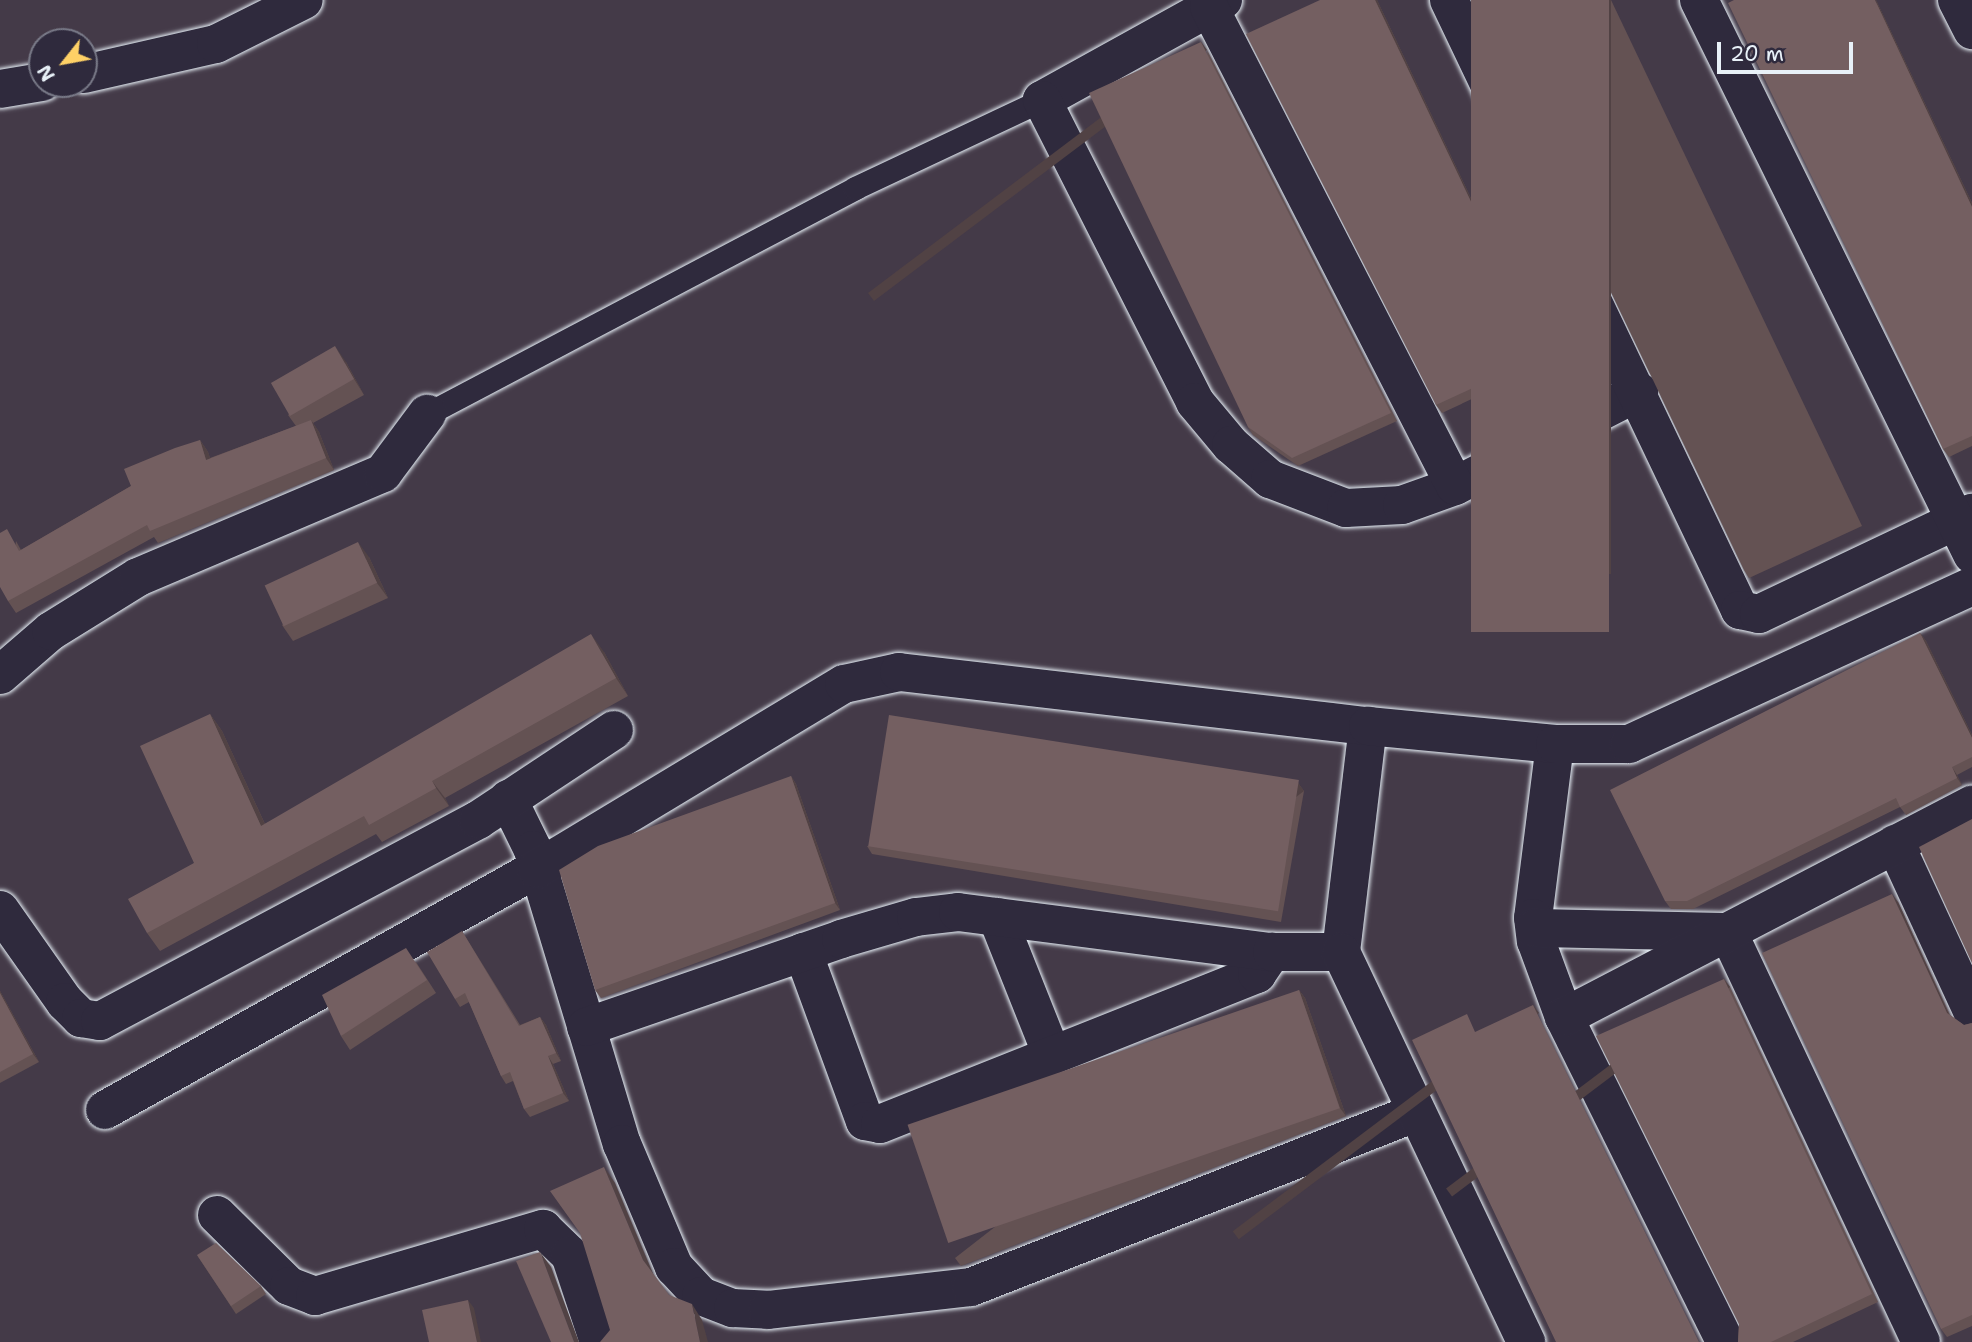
<!DOCTYPE html>
<style>
body{margin:0}
#map{position:relative;width:1972px;height:1342px;overflow:hidden;background:#443a48;font-family:"Shantell Sans",sans-serif}
div>[style]{position:absolute}
.roads{filter:drop-shadow(0 0 2px #e8f1f8) drop-shadow(0 0 2px #e8f1f8)}
.service>*{height:23px;margin:-11.5px;padding:0 11.5px;transform-origin:11.5px;border-radius:11.5px;background:#2f2a3d}
.minor>*{height:38px;margin:-19px;padding:0 19px;transform-origin:19px;border-radius:19px;background:#2f2a3d}
.wall>*{inset:0;background:#645253}
.shaded-wall>*{inset:0;background:#514244;transform-origin:0 0}
.building>*{inset:0;background:#745f61;transform-origin:0 0}
span{translate:-50% -50%;white-space:nowrap;text-align:center;line-height:1.15;-webkit-text-stroke:6px #2f2a3d;paint-order:stroke}
.north{position:absolute;left:28px;top:28px;width:70px;height:70px;box-sizing:border-box;background:#2f2a3d;border:2px solid #797a88;border-radius:50%;rotate:239deg;font-size:19px;font-weight:700;line-height:28px;text-align:center;color:#e8f1f8}
.north::after{content:'';display:block;margin:auto;width:24px;height:32px;background:#ffd166;clip-path:polygon(50% 0,100% 100%,50% 72%,0 100%)}
.scale{position:absolute;left:1717px;top:42px;width:136px;height:32px;box-sizing:border-box;border:4px solid #e8f1f8;border-top:0;padding-left:9px;font-size:21px;line-height:24px;white-space:nowrap;color:#e8f1f8;-webkit-text-stroke:5px #2f2a3d;paint-order:stroke}
</style>
<div id="map">
<div class="roads">
<div class="service">
<i style="left:427px;top:414px;width:484px;rotate:-27.8deg"></i>
<i style="left:855px;top:188px;width:207px;rotate:-25.2deg"></i>
</div>
<div class="minor">
<i style="left:1223px;top:0;width:207px;rotate:151.1deg"></i>
<i style="left:1042px;top:100px;width:339px;rotate:63.1deg"></i>
<i style="left:1195px;top:402px;width:56px;rotate:50.1deg"></i>
<i style="left:1231px;top:445px;width:52px;rotate:41.1deg"></i>
<i style="left:1270px;top:479px;width:81px;rotate:20.9deg"></i>
<i style="left:1346px;top:508px;width:56px;rotate:-3.1deg"></i>
<i style="left:1402px;top:505px;width:56px;rotate:-19.7deg"></i>
<i style="left:1455px;top:486px;width:207px;rotate:-27.1deg"></i>
<i style="left:1449px;top:0;width:676px;rotate:64.5deg"></i>
<i style="left:1740px;top:610px;width:19px;rotate:12deg"></i>
<i style="left:1759px;top:614px;width:236px;rotate:-25.4deg"></i>
<i style="left:1699px;top:0;width:618px;rotate:63.77deg"></i>
<i style="left:1957px;top:0;width:34px;rotate:63deg"></i>
<i style="left:1209px;top:7px;width:538px;rotate:62.82deg"></i>
<i style="left:84px;top:74px;width:135px;rotate:-12.8deg"></i>
<i style="left:216px;top:44px;width:98px;rotate:-26.6deg"></i>
<i style="left:0;top:89px;width:43px;rotate:-9.5deg"></i>
<i style="left:0;top:675px;width:67px;rotate:-40.8deg"></i>
<i style="left:51px;top:631px;width:102px;rotate:-31.8deg"></i>
<i style="left:138px;top:577px;width:266px;rotate:-23deg"></i>
<i style="left:383px;top:473px;width:74px;rotate:-53.3deg"></i>
<i style="left:1555px;top:744px;width:175px;rotate:97.2deg"></i>
<i style="left:1533px;top:918px;width:23px;rotate:83deg"></i>
<i style="left:1536px;top:941px;width:81px;rotate:69.8deg"></i>
<i style="left:1564px;top:1017px;width:363px;rotate:63.6deg"></i>
<i style="left:508px;top:799px;width:57px;rotate:63.9deg"></i>
<i style="left:533px;top:850px;width:307px;rotate:73.2deg"></i>
<i style="left:622px;top:1144px;width:134px;rotate:67.1deg"></i>
<i style="left:674px;top:1267px;width:40px;rotate:47deg"></i>
<i style="left:701px;top:1296px;width:34px;rotate:21deg"></i>
<i style="left:733px;top:1308px;width:35px;rotate:3deg"></i>
<i style="left:768px;top:1310px;width:204px;rotate:-6.5deg"></i>
<i style="left:971px;top:1287px;width:476px;rotate:-21.4deg"></i>
<i style="left:1895px;top:844px;width:184px;rotate:65.2deg"></i>
<i style="left:0;top:910px;width:113px;rotate:54.8deg"></i>
<i style="left:65px;top:1002px;width:23px;rotate:45deg"></i>
<i style="left:81px;top:1018px;width:19px;rotate:9deg"></i>
<i style="left:100px;top:1021px;width:428px;rotate:-28deg"></i>
<i style="left:478px;top:820px;width:163px;rotate:-33.5deg"></i>
<i style="left:997px;top:917px;width:149px;rotate:68.3deg"></i>
<i style="left:1535px;top:928px;width:193px;rotate:1.2deg"></i>
<i style="left:1728px;top:932px;width:453px;rotate:64.8deg"></i>
<i style="left:803px;top:952px;width:180px;rotate:69.9deg"></i>
<i style="left:865px;top:1121px;width:15px;rotate:11deg"></i>
<i style="left:880px;top:1124px;width:406px;rotate:-21.7deg"></i>
<i style="left:1257px;top:974px;width:27px;rotate:-56deg"></i>
<i style="left:1341px;top:952px;width:228px;rotate:-83.2deg"></i>
<i style="left:1564px;top:1017px;width:460px;rotate:-27.5deg"></i>
<i style="left:586px;top:1027px;width:270px;rotate:-19deg"></i>
<i style="left:841px;top:939px;width:78px;rotate:-16.3deg"></i>
<i style="left:916px;top:917px;width:42px;rotate:-6.8deg"></i>
<i style="left:958px;top:912px;width:317px;rotate:7.3deg"></i>
<i style="left:1272px;top:952px;width:69px"></i>
<i style="left:1341px;top:952px;width:432px;rotate:64.6deg"></i>
<i style="left:105px;top:1110px;width:495px;rotate:-29.2deg"></i>
<i style="left:537px;top:869px;width:358px;rotate:-31.1deg"></i>
<i style="left:844px;top:684px;width:56px;rotate:-12.3deg"></i>
<i style="left:899px;top:672px;width:472px;rotate:6.6deg"></i>
<i style="left:1368px;top:726px;width:188px;rotate:5.5deg"></i>
<i style="left:1555px;top:744px;width:74px"></i>
<i style="left:1629px;top:744px;width:378px;rotate:-24.7deg"></i>
<i style="left:217px;top:1215px;width:101px;rotate:44.6deg"></i>
<i style="left:289px;top:1286px;width:28px;rotate:21deg"></i>
<i style="left:315px;top:1296px;width:238px;rotate:-16.4deg"></i>
<i style="left:543px;top:1229px;width:37px;rotate:44deg"></i>
<i style="left:570px;top:1255px;width:92px;rotate:71.6deg"></i>
</div>
</div>
<div class="wall">
<i style="clip-path:polygon(1320px 0,1377px 0,1549px 363px,1442px 413px,1436px 405px)"></i>
<i style="clip-path:polygon(1471px 0,1611px 0,1862px 526px,1749px 578px,1744px 570px)"></i>
<i style="clip-path:polygon(1876px 0,1972px 203px,1972px 446px,1949px 457px,1943px 449px)"></i>
<i style="clip-path:polygon(1207px 50px,1397px 421px,1298px 466px,1253px 435px,1248px 427px)"></i>
<i style="clip-path:polygon(346px 362px,364px 395px,313px 423px,319px 432px,334px 470px,158px 543px,154px 537px,16px 613px,8px 601px,16px 541px,21px 550px,131px 486px,200px 440px,208px 452px,210px 458px,296px 426px,288px 415px)"></i>
<i style="clip-path:polygon(369px 557px,388px 598px,293px 641px,282px 625px)"></i>
<i style="clip-path:polygon(1920px 633px,1926px 641px,1972px 735px,1972px 767px,1957px 775px,1962px 785px,1906px 815px,1900px 807px,1693px 909px,1671px 909px,1665px 901px)"></i>
<i style="clip-path:polygon(604px 652px,628px 696px,445px 798px,449px 806px,382px 842px,376px 834px,160px 951px,147px 933px,194px 863px,210px 714px,222px 731px,265px 824px)"></i>
<i style="clip-path:polygon(791px 776px,796px 784px,840px 910px,601px 998px,595px 990px)"></i>
<i style="clip-path:polygon(1298px 783px,1304px 791px,1281px 922px,872px 854px,867px 846px)"></i>
<i style="clip-path:polygon(1898px 902px,1950px 1015px,1964px 1025px,1972px 1023px,1972px 1326px,1947px 1337px,1941px 1329px)"></i>
<i style="clip-path:polygon(462px 931px,520px 1025px,540px 1017px,546px 1025px,561px 1061px,553px 1064px,569px 1101px,530px 1117px,524px 1109px,513px 1081px,506px 1084px,501px 1076px,469px 1002px,460px 1007px,455px 999px)"></i>
<i style="clip-path:polygon(416px 962px,436px 993px,350px 1050px,341px 1036px)"></i>
<i style="clip-path:polygon(1724px 979px,1730px 987px,1878px 1302px,1793px 1342px,1738px 1342px,1739px 1324px)"></i>
<i style="clip-path:polygon(1299px 990px,1305px 998px,1346px 1116px,961px 1266px,955px 1258px)"></i>
<i style="clip-path:polygon(0 991px,39px 1062px,0 1083px)"></i>
<i style="clip-path:polygon(197px 1255px,261px 1286px,266px 1294px,236px 1314px)"></i>
</div>
<div class="shaded-wall">
<i style="clip-path:polygon(1375px 0,1377px 0,1549px 363px,1544px 355px)"></i>
<i style="left:1609px;top:0;width:2px;height:574px"></i>
<i style="clip-path:polygon(1875px 0,1876px 0,1972px 203px,1972px 207px)"></i>
<i style="left:1201px;top:42px;width:10px;height:417px;rotate:53deg"></i>
<i style="clip-path:polygon(335px 346px,346px 362px,364px 395px,354px 379px)"></i>
<i style="clip-path:polygon(311px 420px,319px 432px,334px 470px,326px 458px)"></i>
<i style="clip-path:polygon(200px 440px,208px 452px,215px 472px,206px 460px)"></i>
<i style="clip-path:polygon(358px 542px,369px 557px,388px 598px,377px 583px)"></i>
<i style="clip-path:polygon(1920px 633px,1926px 641px,1972px 735px,1972px 738px)"></i>
<i style="clip-path:polygon(591px 634px,604px 652px,628px 696px,616px 678px)"></i>
<i style="clip-path:polygon(210px 714px,222px 731px,274px 844px,261px 826px)"></i>
<i style="clip-path:polygon(1952px 767px,1957px 775px,1962px 785px,1957px 778px)"></i>
<i style="clip-path:polygon(791px 776px,796px 784px,840px 910px,835px 903px)"></i>
<i style="clip-path:polygon(432px 781px,445px 798px,449px 806px,436px 788px)"></i>
<i style="left:1298px;top:783px;width:10px;height:133px;rotate:53deg"></i>
<i style="clip-path:polygon(1892px 894px,1898px 902px,1952px 1021px,1947px 1013px)"></i>
<i style="left:1724px;top:979px;width:10px;height:348px;rotate:53deg"></i>
<i style="clip-path:polygon(1299px 990px,1305px 998px,1346px 1116px,1340px 1108px)"></i>
<i style="clip-path:polygon(0 991px,39px 1062px,33px 1054px,0 993px)"></i>
<i style="left:1533px;top:1005px;width:10px;height:376px;rotate:53deg"></i>
<i style="clip-path:polygon(540px 1017px,546px 1025px,561px 1061px,556px 1053px)"></i>
<i style="clip-path:polygon(548px 1056px,553px 1064px,569px 1101px,563px 1093px)"></i>
<i style="clip-path:polygon(604px 1167px,615px 1183px,654px 1276px,643px 1260px)"></i>
<i style="clip-path:polygon(540px 1252px,551px 1267px,579px 1342px,574px 1342px)"></i>
<i style="clip-path:polygon(468px 1300px,474px 1308px,481px 1342px,477px 1342px)"></i>
<i style="clip-path:polygon(692px 1304px,702px 1320px,708px 1342px,700px 1342px)"></i>
</div>
<div class="building">
<i style="clip-path:polygon(1320px 0,1375px 0,1544px 355px,1436px 405px,1246px 34px)"></i>
<i style="left:1471px;top:0;width:138px;height:632px"></i>
<i style="clip-path:polygon(1734px 0,1875px 0,1972px 207px,1972px 436px,1943px 449px,1728px 3px)"></i>
<i style="clip-path:polygon(1201px 42px,1391px 413px,1292px 458px,1248px 427px,1089px 93px)"></i>
<i style="left:335px;top:346px;width:38px;height:74px;rotate:60deg"></i>
<i style="clip-path:polygon(311px 420px,326px 458px,150px 531px,147px 525px,8px 601px,0 587px,0 533px,7px 529px,19px 551px,131px 486px,124px 469px,175px 448px,200px 440px,206px 460px)"></i>
<i style="left:358px;top:542px;width:45px;height:103px;rotate:65deg"></i>
<i style="clip-path:polygon(1920px 633px,1972px 738px,1972px 757px,1952px 767px,1957px 778px,1900px 807px,1896px 798px,1687px 901px,1665px 901px,1610px 790px)"></i>
<i style="clip-path:polygon(591px 634px,616px 678px,432px 781px,436px 788px,369px 825px,364px 816px,147px 933px,128px 899px,194px 863px,140px 746px,210px 714px,261px 826px)"></i>
<i style="left:889px;top:715px;width:415px;height:133px;rotate:9deg"></i>
<i style="clip-path:polygon(791px 776px,835px 903px,595px 990px,559px 870px,598px 846px)"></i>
<i style="clip-path:polygon(1972px 819px,1972px 963px,1919px 847px)"></i>
<i style="clip-path:polygon(1892px 894px,1947px 1013px,1964px 1025px,1972px 1023px,1972px 1315px,1941px 1329px,1762px 953px)"></i>
<i style="clip-path:polygon(462px 931px,519px 1026px,540px 1017px,556px 1053px,548px 1056px,563px 1093px,524px 1109px,510px 1072px,501px 1076px,465px 993px,455px 999px,427px 952px)"></i>
<i style="clip-path:polygon(406px 948px,427px 980px,341px 1036px,322px 995px)"></i>
<i style="clip-path:polygon(1724px 979px,1872px 1294px,1771px 1342px,1738px 1342px,1739px 1324px,1596px 1036px)"></i>
<i style="left:1299px;top:990px;width:125px;height:414px;rotate:71deg"></i>
<i style="clip-path:polygon(0 993px,33px 1054px,0 1072px)"></i>
<i style="clip-path:polygon(1533px 1005px,1699px 1342px,1556px 1342px,1412px 1040px,1467px 1014px,1475px 1032px)"></i>
<i style="clip-path:polygon(604px 1167px,643px 1260px,669px 1295px,692px 1304px,700px 1342px,600px 1342px,610px 1330px,580px 1233px,550px 1191px)"></i>
<i style="clip-path:polygon(216px 1243px,261px 1286px,231px 1306px,197px 1255px)"></i>
<i style="clip-path:polygon(540px 1252px,574px 1342px,551px 1342px,516px 1261px)"></i>
<i style="clip-path:polygon(468px 1300px,477px 1342px,429px 1342px,422px 1310px)"></i>
</div>
<div class="north">N</div>
<div class="scale">20 m</div>
</div>
